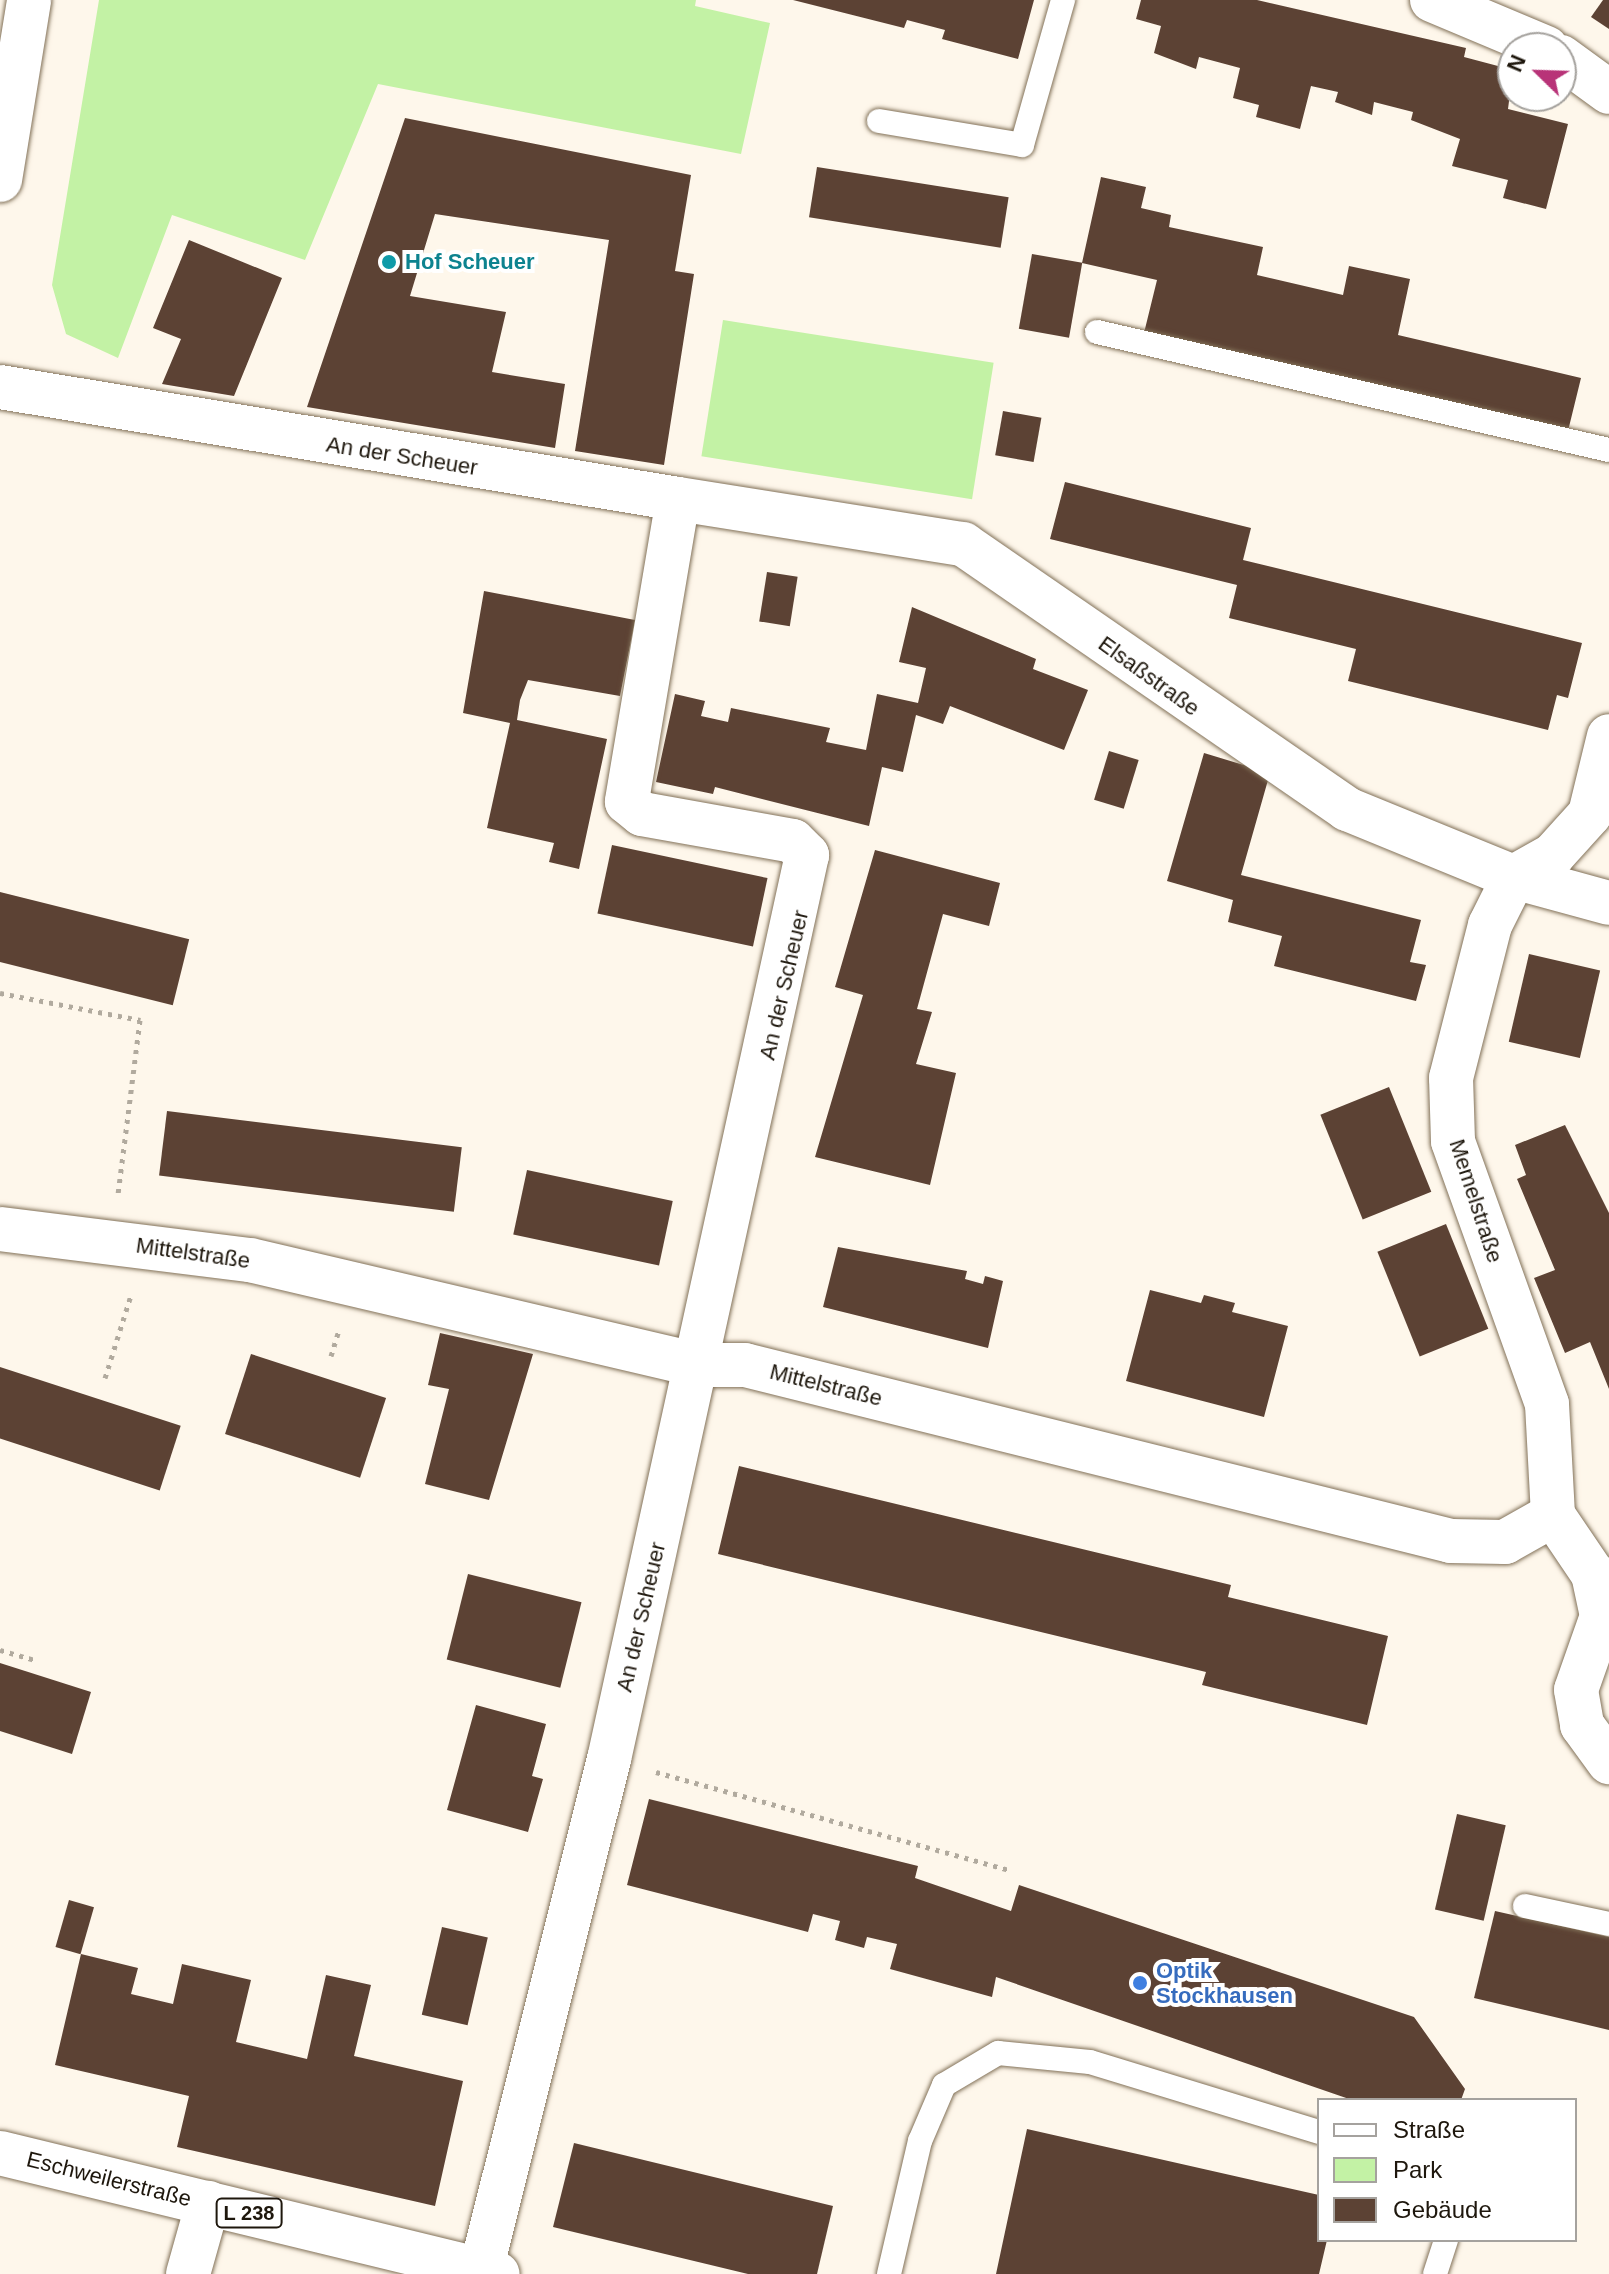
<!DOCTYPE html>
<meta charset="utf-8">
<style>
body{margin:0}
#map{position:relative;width:1609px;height:2274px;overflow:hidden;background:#fef7eb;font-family:Helvetica,sans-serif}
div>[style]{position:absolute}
.green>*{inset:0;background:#c3f2a5;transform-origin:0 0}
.building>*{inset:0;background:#5c4234;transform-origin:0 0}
.path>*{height:5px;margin-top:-2.5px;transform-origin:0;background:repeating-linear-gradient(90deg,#b1aa9e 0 4px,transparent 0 10px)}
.roads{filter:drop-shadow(0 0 2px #827158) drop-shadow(0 0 2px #827158)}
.lane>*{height:24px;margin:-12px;padding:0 12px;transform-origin:12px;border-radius:12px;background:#fff}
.street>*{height:44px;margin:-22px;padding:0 22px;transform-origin:22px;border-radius:22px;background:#fff}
.primary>*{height:44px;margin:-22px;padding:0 22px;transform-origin:22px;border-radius:22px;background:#fff}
.dots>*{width:22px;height:22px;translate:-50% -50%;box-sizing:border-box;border:4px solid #fff;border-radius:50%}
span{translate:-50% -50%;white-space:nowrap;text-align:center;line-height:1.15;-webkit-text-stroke:8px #fff;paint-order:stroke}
.shield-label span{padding:2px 6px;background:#fff;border:2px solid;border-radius:6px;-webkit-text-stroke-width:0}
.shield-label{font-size:20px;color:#1e170d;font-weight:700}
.culture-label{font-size:22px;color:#0d838f;font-weight:700}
.left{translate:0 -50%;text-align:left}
.street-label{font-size:22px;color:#1e170d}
.shop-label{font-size:22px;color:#366cbe;font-weight:700}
.legend{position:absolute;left:1317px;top:2098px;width:260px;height:144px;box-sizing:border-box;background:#fff;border:2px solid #a5a29e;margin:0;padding:10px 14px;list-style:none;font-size:24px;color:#1e170d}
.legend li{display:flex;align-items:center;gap:16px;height:40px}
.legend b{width:40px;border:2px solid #a5a29e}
.north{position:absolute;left:1497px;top:32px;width:80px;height:80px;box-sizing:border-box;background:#fff;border:2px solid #a5a29e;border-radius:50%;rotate:293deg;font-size:22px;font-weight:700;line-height:32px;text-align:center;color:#1e170d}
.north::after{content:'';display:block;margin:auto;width:28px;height:36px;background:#b83378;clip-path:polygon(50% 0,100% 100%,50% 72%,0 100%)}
</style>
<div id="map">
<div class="green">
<i style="clip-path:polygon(99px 0,696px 0,695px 6px,770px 23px,741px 154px,378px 84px,305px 260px,172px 215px,118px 358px,66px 334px,52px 285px)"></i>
<i style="left:723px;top:320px;width:274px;height:138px;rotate:9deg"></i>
</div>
<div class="building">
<i style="clip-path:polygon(793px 0,1034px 0,1018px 59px,942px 39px,945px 30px,907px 20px,904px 28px)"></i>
<i style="clip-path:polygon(1141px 0,1257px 0,1466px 48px,1464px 57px,1513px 70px,1508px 109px,1568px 124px,1546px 209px,1503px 198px,1508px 180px,1452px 166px,1460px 139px,1411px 120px,1413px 112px,1374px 102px,1372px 115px,1335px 102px,1338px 92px,1311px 86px,1300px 129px,1256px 117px,1259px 105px,1233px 98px,1240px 68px,1199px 57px,1196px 69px,1154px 53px,1161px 26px,1136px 19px)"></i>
<i style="clip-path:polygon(1603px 0,1609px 0,1609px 29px,1591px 17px)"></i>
<i style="clip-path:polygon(405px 118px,691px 175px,675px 271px,694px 274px,664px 465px,575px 451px,609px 240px,435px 214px,410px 296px,506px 312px,492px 372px,565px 384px,555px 448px,307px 407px)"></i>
<i style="left:817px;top:167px;width:194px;height:51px;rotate:9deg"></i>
<i style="clip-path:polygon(1101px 177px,1146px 187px,1141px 208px,1171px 215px,1169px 227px,1263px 247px,1257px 275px,1343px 295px,1349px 266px,1410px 279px,1398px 335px,1581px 378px,1568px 431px,1144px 333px,1157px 280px,1082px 263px)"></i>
<i style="clip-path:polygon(189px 240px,282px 278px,234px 396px,162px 384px,181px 339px,153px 328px)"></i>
<i style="left:1032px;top:254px;width:51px;height:76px;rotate:10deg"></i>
<i style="left:1003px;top:411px;width:39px;height:45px;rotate:10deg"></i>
<i style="clip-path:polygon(1065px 482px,1251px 528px,1243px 560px,1582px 643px,1568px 698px,1557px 695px,1548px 730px,1348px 681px,1356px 649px,1229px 618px,1237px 585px,1050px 539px)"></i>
<i style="left:767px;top:572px;width:31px;height:50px;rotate:9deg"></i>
<i style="clip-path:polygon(484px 591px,635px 620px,620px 696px,528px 680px,520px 700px,517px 720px,607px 739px,579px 869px,549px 862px,554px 843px,487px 828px,510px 723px,463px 713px)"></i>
<i style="clip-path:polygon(912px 607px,1036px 659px,1033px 669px,1088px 690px,1064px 750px,950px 706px,943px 724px,916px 715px,903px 772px,882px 767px,869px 826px,715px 787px,713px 794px,656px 782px,675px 694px,705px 701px,701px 716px,728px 722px,731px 708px,830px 728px,826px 742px,866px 750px,877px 694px,918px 703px,926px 668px,899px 662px)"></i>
<i style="left:1109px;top:751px;width:31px;height:51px;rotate:17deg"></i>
<i style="clip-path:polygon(1204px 753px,1270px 773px,1241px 875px,1421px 920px,1410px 962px,1426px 965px,1416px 1001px,1274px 966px,1282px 936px,1228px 922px,1233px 900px,1167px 881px)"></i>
<i style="left:612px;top:845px;width:159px;height:70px;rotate:12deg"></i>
<i style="clip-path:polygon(875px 850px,1000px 883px,989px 926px,943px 914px,917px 1009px,932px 1012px,916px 1064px,956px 1073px,930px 1185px,815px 1157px,863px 995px,835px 987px)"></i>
<i style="left:0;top:892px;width:195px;height:68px;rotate:14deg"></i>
<i style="left:1529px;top:954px;width:73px;height:90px;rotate:13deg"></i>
<i style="left:1389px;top:1087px;width:113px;height:74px;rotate:68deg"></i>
<i style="left:167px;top:1111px;width:297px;height:65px;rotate:7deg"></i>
<i style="clip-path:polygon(1565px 1125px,1609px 1213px,1609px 1389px,1590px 1342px,1565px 1353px,1534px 1278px,1555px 1270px,1517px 1179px,1526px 1175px,1515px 1145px)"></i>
<i style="left:527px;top:1170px;width:149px;height:66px;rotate:12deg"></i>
<i style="left:1446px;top:1224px;width:113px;height:74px;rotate:68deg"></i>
<i style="clip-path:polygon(838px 1247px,967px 1271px,965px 1279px,983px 1284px,985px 1276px,1003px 1281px,988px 1348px,823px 1307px)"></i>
<i style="clip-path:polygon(1150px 1290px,1201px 1303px,1204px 1295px,1235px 1303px,1232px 1312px,1288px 1326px,1264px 1417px,1126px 1381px)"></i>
<i style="clip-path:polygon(440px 1333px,533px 1354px,489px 1500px,425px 1484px,449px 1389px,428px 1385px)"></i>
<i style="left:251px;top:1354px;width:142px;height:84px;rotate:18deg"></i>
<i style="left:0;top:1367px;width:190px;height:68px;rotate:18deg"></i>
<i style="clip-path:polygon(739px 1466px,1231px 1585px,1228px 1597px,1388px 1636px,1367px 1725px,1202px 1685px,1206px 1672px,718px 1554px)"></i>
<i style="left:468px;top:1574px;width:117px;height:88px;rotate:14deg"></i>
<i style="clip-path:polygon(0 1663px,91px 1692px,72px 1754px,0 1731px)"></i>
<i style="clip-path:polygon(476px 1705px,546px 1724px,532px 1776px,543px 1779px,528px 1832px,447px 1810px)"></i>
<i style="clip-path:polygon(649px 1799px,918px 1866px,915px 1878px,1011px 1911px,1019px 1885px,1414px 2017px,1465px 2089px,1461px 2100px,1352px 2100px,996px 1977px,992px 1997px,890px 1969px,897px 1944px,867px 1937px,864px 1948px,835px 1940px,840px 1921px,813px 1914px,808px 1932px,627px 1885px)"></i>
<i style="left:1457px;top:1814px;width:50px;height:98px;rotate:13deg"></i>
<i style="left:69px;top:1900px;width:26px;height:49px;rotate:16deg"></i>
<i style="clip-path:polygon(1495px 1911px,1609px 1937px,1609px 2030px,1474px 1998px)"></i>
<i style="left:442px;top:1927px;width:47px;height:90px;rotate:13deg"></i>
<i style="clip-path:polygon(81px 1954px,138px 1968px,131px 1994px,173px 2004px,182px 1964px,251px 1980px,236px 2042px,307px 2059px,326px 1975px,371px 1985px,354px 2056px,463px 2081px,435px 2206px,177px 2147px,189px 2096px,55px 2065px)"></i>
<i style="clip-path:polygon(1027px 2129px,1319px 2195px,1319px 2240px,1327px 2240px,1319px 2274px,996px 2274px)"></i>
<i style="clip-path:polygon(574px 2143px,833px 2206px,817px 2274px,748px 2274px,553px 2227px)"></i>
</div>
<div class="path">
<i style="left:0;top:993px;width:143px;rotate:10.9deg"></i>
<i style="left:140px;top:1020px;width:176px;rotate:97.2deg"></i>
<i style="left:331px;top:1356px;width:27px;rotate:-73deg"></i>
<i style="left:105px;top:1378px;width:87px;rotate:-72.6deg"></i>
<i style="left:0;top:1650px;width:35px;rotate:16deg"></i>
<i style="left:656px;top:1772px;width:367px;rotate:15.5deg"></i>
</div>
<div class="roads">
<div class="lane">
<i style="left:879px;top:121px;width:145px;rotate:9.5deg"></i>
<i style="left:1022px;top:145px;width:151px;rotate:-74.2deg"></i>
<i style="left:1097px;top:332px;width:525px;rotate:12.98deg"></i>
<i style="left:1525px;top:1906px;width:86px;rotate:12.1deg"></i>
<i style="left:889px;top:2274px;width:137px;rotate:-76.9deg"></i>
<i style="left:920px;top:2141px;width:61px;rotate:-66.8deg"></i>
<i style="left:944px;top:2085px;width:63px;rotate:-30.7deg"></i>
<i style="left:998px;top:2053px;width:92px;rotate:5.6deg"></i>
<i style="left:1090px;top:2062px;width:239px;rotate:17deg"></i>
<i style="left:1435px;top:2274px;width:36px;rotate:-72deg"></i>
</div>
<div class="street">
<i style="left:1432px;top:0;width:124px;rotate:22.8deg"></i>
<i style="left:1561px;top:57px;width:59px;rotate:36.1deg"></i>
<i style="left:0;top:180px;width:182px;rotate:-80.8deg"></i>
<i style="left:0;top:387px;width:687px;rotate:9.38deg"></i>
<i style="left:678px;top:499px;width:307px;rotate:99.6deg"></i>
<i style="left:627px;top:802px;width:19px;rotate:39deg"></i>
<i style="left:642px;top:814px;width:153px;rotate:10.1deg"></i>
<i style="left:793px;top:841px;width:20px;rotate:45deg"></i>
<i style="left:807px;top:855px;width:925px;rotate:102.35deg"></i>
<i style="left:609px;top:1759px;width:527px;rotate:104.06deg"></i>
<i style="left:678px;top:499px;width:289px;rotate:9deg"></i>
<i style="left:963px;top:544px;width:467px;rotate:34.6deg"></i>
<i style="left:1347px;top:809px;width:180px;rotate:22.2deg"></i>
<i style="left:1514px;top:877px;width:98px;rotate:15.3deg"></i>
<i style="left:0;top:1229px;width:252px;rotate:7.1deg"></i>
<i style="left:250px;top:1260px;width:461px;rotate:13.2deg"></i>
<i style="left:699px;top:1365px;width:46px"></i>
<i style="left:745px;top:1365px;width:728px;rotate:14deg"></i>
<i style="left:1451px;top:1541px;width:54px;rotate:1.1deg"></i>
<i style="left:1505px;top:1542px;width:55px;rotate:-29.4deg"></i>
<i style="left:1553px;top:1515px;width:71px;rotate:55.9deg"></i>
<i style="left:1593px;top:1574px;width:18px;rotate:29deg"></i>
<i style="left:1553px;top:1515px;width:111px;rotate:-93.1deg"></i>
<i style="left:1547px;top:1404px;width:279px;rotate:-109.7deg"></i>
<i style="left:1453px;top:1141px;width:63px;rotate:-91.8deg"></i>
<i style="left:1451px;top:1078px;width:158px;rotate:-75.7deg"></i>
<i style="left:1490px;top:925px;width:54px;rotate:-63.4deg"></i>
<i style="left:1514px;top:877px;width:45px;rotate:-29.4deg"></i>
<i style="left:1553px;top:855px;width:55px;rotate:-47.9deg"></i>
<i style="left:1590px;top:814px;width:80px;rotate:-76.3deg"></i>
<i style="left:1593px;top:1574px;width:43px;rotate:77.9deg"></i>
<i style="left:1602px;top:1616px;width:78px;rotate:109.4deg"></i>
<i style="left:1576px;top:1690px;width:36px;rotate:80deg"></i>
<i style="left:1582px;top:1725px;width:46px;rotate:53.9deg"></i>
<i style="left:188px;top:2274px;width:74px;rotate:-74.3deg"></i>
</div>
<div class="primary">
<i style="left:0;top:2153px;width:512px;rotate:13.66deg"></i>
</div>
</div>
<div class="dots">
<i style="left:389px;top:262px;background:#0f9aa8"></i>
<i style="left:1140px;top:1983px;background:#3f7fe0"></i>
</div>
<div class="shield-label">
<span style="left:249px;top:2213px">L 238</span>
</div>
<div class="culture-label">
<span class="left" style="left:405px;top:262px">Hof Scheuer</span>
</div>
<div class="street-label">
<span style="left:402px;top:456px;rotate:9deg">An der Scheuer</span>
<span style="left:1149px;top:676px;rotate:36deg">Elsaßstraße</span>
<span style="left:784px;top:985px;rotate:-77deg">An der Scheuer</span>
<span style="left:1476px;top:1201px;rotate:72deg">Memelstraße</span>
<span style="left:193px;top:1253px;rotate:8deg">Mittelstraße</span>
<span style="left:826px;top:1385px;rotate:14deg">Mittelstraße</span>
<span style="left:641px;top:1617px;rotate:-77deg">An der Scheuer</span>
<span style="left:109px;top:2179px;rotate:14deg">Eschweilerstraße</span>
</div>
<div class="shop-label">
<span class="left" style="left:1156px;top:1983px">Optik<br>Stockhausen</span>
</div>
<ul class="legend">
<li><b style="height:10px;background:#fff"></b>Straße</li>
<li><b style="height:22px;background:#c3f2a5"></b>Park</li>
<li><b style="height:22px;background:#5c4234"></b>Gebäude</li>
</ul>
<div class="north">N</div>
</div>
